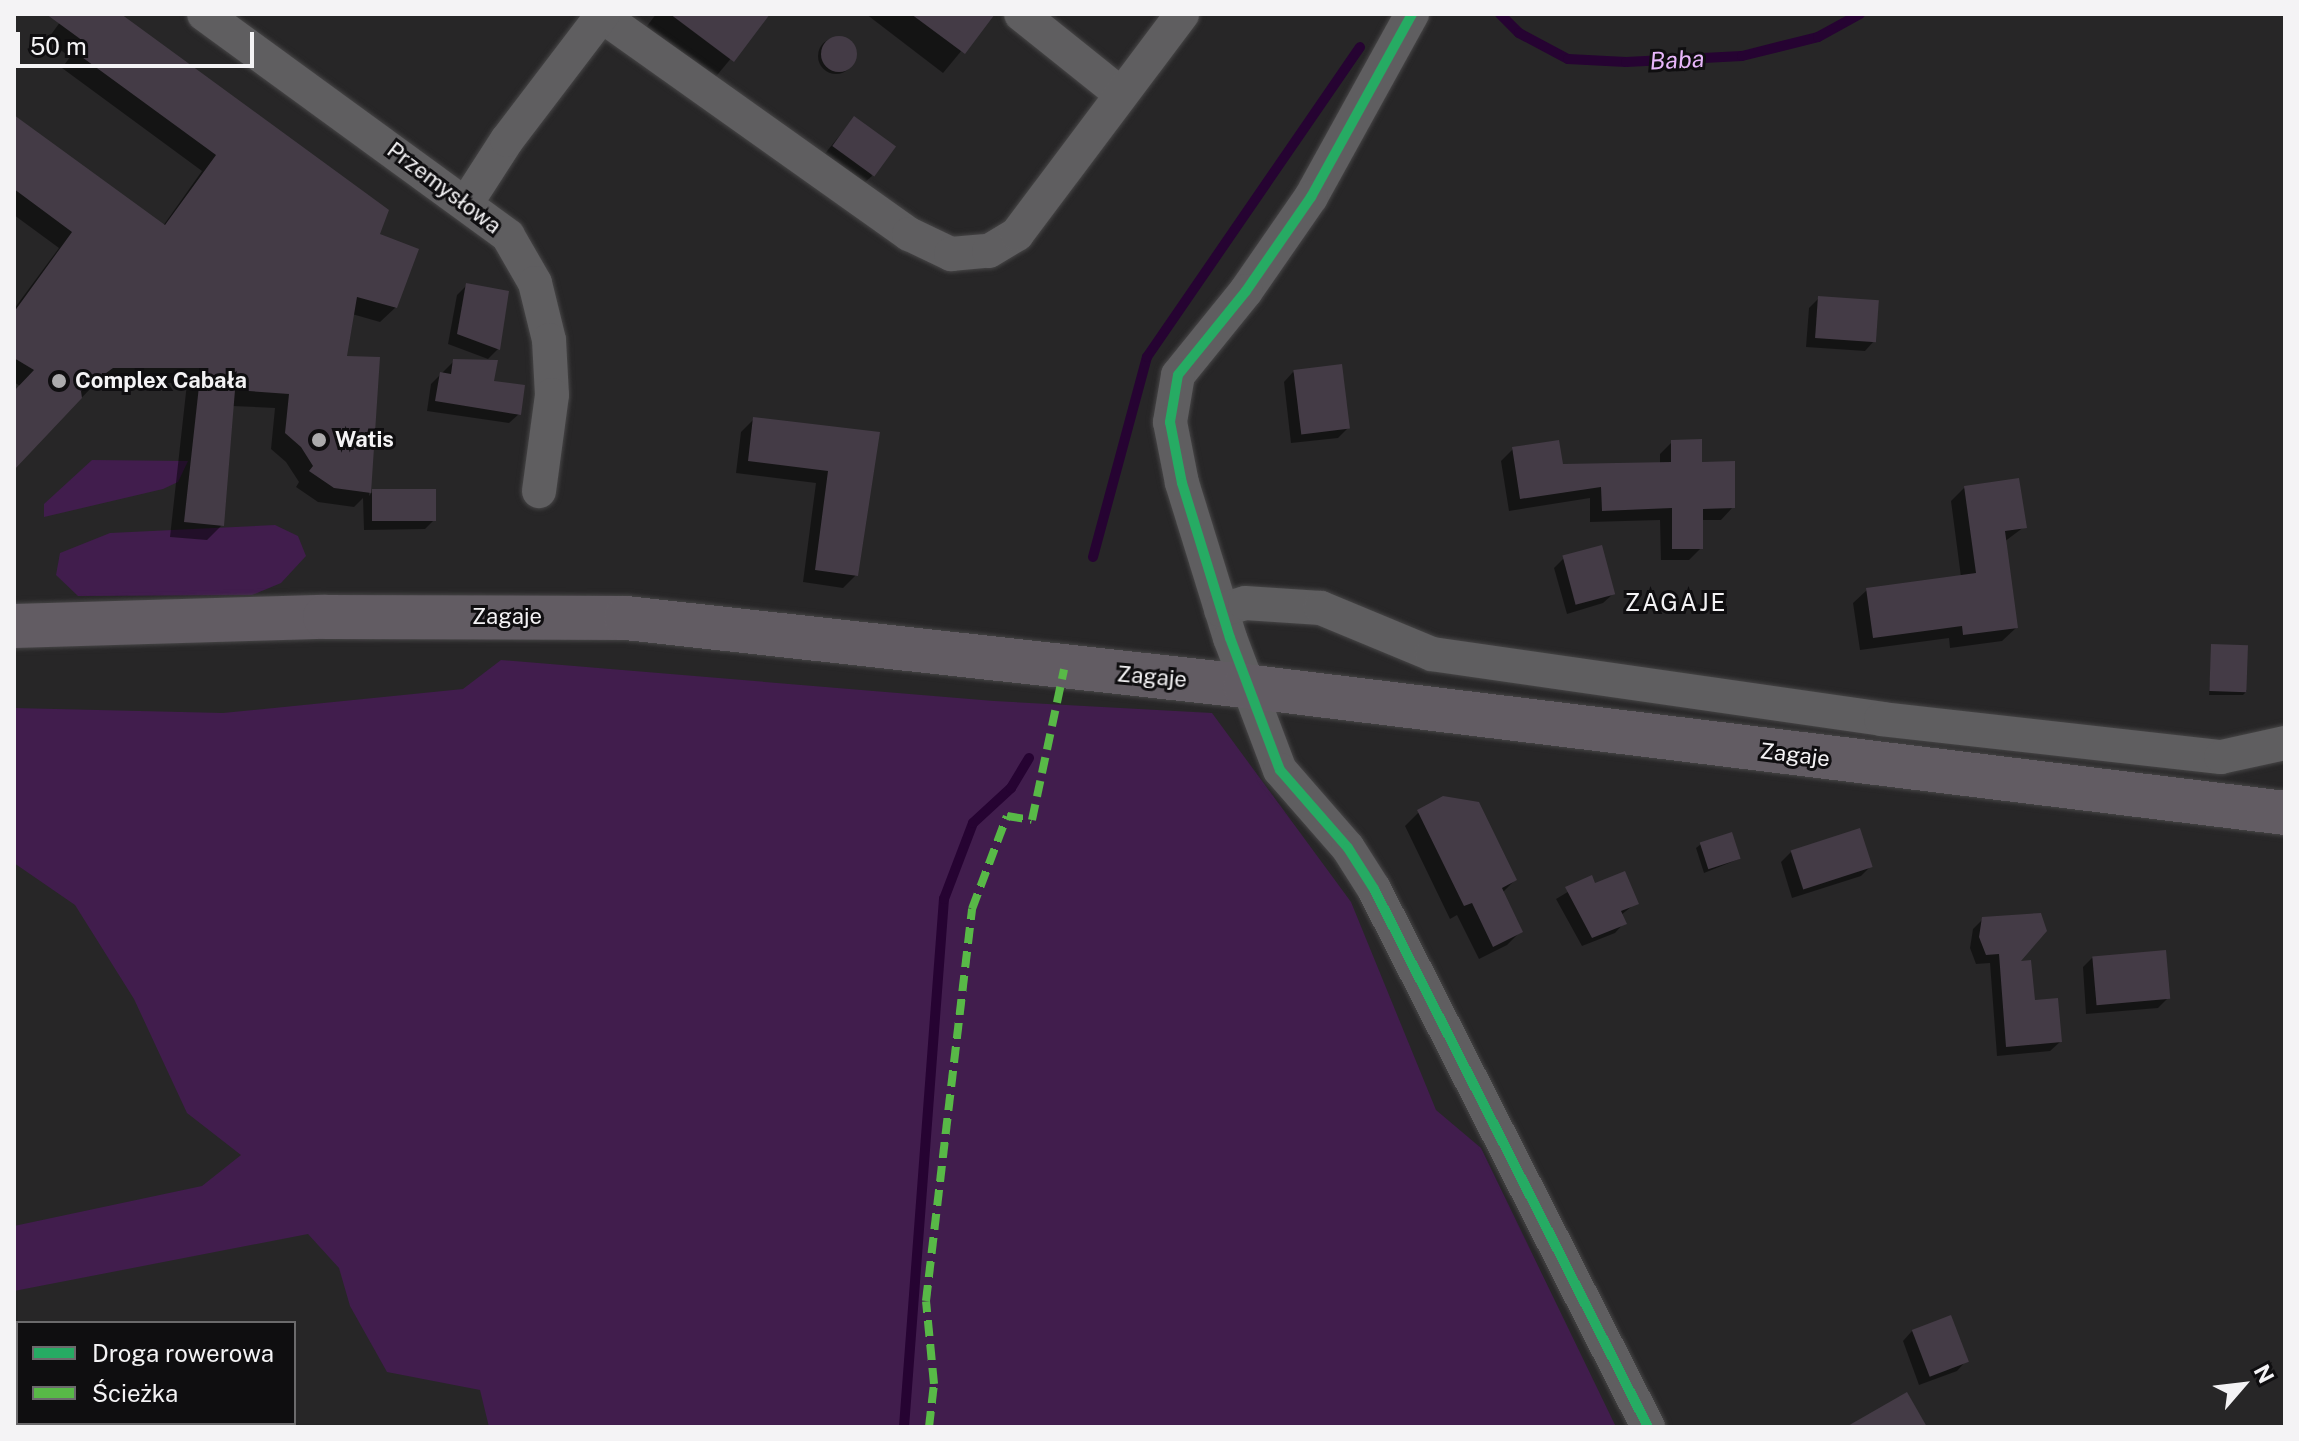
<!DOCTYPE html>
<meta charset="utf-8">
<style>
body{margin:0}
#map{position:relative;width:2299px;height:1441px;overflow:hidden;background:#272627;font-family:"Public Sans",sans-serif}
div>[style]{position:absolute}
.green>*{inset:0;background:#411d4d}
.shadow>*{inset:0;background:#0007}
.round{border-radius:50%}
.stream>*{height:10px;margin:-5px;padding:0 5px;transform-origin:5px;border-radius:5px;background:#260332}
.building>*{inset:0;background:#443b46;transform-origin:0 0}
.roads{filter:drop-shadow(0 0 2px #464546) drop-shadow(0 0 2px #464546)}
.minor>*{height:34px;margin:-17px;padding:0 17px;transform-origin:17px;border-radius:17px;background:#5f5e60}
.major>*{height:44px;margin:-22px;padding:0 22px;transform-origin:22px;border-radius:22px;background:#625c63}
.quiet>*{height:8px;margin-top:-4px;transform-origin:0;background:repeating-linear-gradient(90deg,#58b947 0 16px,transparent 0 24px)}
.cycleway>*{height:10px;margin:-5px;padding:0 5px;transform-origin:5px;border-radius:5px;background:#26ab63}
.dots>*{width:22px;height:22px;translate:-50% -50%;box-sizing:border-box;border:4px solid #0f0e10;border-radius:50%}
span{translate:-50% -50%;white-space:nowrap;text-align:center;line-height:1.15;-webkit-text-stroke:6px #0f0e10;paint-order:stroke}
.street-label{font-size:22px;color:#f4f3f5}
.poi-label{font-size:22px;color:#f4f3f5;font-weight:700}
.left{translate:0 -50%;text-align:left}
.water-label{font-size:24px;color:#e8b6fb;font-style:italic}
.neighbourhood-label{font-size:24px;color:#f4f3f5;letter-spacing:2px}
.frame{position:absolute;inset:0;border:16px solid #f4f3f5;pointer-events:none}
.legend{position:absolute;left:16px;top:1321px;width:280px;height:104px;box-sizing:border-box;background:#0f0e10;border:2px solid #6b6a6c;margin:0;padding:10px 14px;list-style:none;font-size:24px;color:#f4f3f5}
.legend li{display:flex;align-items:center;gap:16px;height:40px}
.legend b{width:40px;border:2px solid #6b6a6c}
.north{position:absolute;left:2203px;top:1345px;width:80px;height:80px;-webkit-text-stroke:6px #0f0e10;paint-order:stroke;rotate:62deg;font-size:22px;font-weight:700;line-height:32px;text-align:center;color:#f4f3f5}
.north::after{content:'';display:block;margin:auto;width:28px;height:36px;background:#f4f3f5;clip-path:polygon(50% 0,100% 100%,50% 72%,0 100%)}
.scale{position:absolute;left:16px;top:32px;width:238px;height:36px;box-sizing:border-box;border:4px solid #f4f3f5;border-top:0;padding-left:10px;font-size:24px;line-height:28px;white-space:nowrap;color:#f4f3f5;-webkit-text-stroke:6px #0f0e10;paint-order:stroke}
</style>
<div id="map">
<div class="green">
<i style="clip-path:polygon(92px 460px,188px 461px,178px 482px,163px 489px,44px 517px,44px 504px)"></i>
<i style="clip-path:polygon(275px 525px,298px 536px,306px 556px,281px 583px,252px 595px,78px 596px,56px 575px,60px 553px,110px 533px)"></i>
<i style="clip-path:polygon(501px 660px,994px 701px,1212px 713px,1351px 902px,1436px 1110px,1481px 1148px,1616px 1427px,489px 1427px,480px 1390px,387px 1372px,350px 1306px,339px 1268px,308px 1234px,14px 1291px,14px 1226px,202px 1186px,241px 1155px,187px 1113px,134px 999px,75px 905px,14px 863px,14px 708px,223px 713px,463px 689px)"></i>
</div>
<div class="shadow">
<i style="clip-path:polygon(66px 14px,118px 14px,377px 235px,396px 307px,380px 322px,352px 314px,345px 358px,378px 359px,369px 496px,373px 491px,434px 520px,425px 529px,364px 530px,363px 498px,354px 507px,318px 502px,296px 487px,299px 482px,286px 462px,271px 449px,275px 408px,232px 406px,222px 525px,207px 540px,170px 537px,187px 383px,96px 383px,14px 467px,14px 393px,20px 386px,14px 382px,14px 309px,59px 248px,14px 215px,14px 117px,163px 226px,202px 171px,62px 68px,70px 57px,47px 40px)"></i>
<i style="clip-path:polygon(656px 14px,768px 14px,713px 80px,645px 29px)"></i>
<i style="clip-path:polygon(866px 14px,992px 14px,943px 73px)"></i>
<i class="round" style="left:818px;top:38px;width:36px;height:36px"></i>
<i style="clip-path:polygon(854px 118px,872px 176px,862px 185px,823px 156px)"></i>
<i style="clip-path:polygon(466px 286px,498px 349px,488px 359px,448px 344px,457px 295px)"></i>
<i style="clip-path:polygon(1819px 298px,1874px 341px,1865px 351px,1806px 347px,1809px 308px)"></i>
<i style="clip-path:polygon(454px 361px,492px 382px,519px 414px,509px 423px,427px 411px,431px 384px)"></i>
<i style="clip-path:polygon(1293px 372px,1348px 428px,1338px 438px,1291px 443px,1284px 382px)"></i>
<i style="clip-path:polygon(754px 419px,878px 434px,856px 575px,843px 588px,803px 582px,816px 483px,736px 473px,741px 432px)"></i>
<i style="clip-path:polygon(1672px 442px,1700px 464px,1733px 507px,1721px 520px,1701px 520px,1701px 548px,1689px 560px,1661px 560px,1660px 520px,1590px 522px,1590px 498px,1509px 511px,1501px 461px,1513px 449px,1561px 466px,1660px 464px,1660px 454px)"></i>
<i style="clip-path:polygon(1964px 488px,2024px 527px,2004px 542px,2016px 628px,2002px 641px,1950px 648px,1949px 638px,1860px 650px,1853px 603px,1867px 590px,1961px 577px,1951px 501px)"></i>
<i style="clip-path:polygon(1564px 558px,1613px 594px,1603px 603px,1567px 614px,1554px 568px)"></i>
<i style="clip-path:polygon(2212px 646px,2247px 691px,2243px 695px,2209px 695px)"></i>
<i style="clip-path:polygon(1419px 812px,1515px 880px,1502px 893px,1521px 931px,1507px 945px,1479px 959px,1457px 915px,1450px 919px,1405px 826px)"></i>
<i style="clip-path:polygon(1701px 844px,1739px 859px,1704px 873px,1696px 848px)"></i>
<i style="clip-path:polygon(1791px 852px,1871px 866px,1861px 876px,1792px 898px,1781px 862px)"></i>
<i style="clip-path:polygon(1591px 878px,1594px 886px,1636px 903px,1621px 915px,1624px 923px,1615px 933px,1582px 946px,1556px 899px)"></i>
<i style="clip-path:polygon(1983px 919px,2016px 963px,2033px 1002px,2060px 1042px,2050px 1051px,1997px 1056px,1990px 963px,1976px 964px,1970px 948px,1973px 929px)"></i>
<i style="clip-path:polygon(2092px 958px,2168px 998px,2158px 1008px,2086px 1014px,2083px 967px)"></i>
<i style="clip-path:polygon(1912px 1331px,1966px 1361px,1957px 1371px,1919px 1385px,1903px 1341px)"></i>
</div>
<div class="stream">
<i style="left:1500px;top:14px;width:27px;rotate:45deg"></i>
<i style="left:1519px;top:33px;width:55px;rotate:28deg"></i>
<i style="left:1568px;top:59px;width:58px;rotate:3deg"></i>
<i style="left:1626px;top:62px;width:116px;rotate:-3deg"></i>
<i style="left:1742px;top:56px;width:78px;rotate:-14deg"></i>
<i style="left:1818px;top:37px;width:48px;rotate:-28.7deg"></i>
<i style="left:1093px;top:557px;width:207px;rotate:-74.9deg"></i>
<i style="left:1147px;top:357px;width:376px;rotate:-55.5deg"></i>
<i style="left:904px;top:1427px;width:530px;rotate:-85.67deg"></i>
<i style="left:944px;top:899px;width:81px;rotate:-69.1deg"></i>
<i style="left:973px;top:823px;width:52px;rotate:-42.6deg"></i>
<i style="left:1011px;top:788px;width:35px;rotate:-59deg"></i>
</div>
<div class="building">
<i style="clip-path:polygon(46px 14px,121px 14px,389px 210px,380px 234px,419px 249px,397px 308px,357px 297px,347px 356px,380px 357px,371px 493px,334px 488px,309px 471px,313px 466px,301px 447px,285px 433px,289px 394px,235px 390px,224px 526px,184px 522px,201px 368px,113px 368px,81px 391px,82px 398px,14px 470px,14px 391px,34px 370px,14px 358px,14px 312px,72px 232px,14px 189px,14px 115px,165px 225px,216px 155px,75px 52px,83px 41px)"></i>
<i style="clip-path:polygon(670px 14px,770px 14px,734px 62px)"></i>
<i style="clip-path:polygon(911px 14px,995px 14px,965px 54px)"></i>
<i class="round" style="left:821px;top:36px;width:36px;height:36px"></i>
<i style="left:854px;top:116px;width:52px;height:37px;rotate:36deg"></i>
<i style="clip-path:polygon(466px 283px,509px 291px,500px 350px,457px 334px)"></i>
<i style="left:1818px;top:296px;width:61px;height:42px;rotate:4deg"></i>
<i style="clip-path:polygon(453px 359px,498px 360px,494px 381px,525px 385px,521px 415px,435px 401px,440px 372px,451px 374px)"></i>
<i style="left:1342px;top:364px;width:65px;height:49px;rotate:83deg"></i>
<i style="clip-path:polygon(753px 417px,880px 432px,858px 576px,815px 570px,828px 471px,748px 461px)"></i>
<i style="clip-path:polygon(1702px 439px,1702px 462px,1735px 461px,1735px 508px,1703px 509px,1703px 549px,1672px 549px,1672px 508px,1602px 511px,1601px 487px,1520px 499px,1512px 447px,1559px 440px,1563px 464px,1671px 462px,1671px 440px)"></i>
<i style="clip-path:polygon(2019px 478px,2027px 528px,2005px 531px,2018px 628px,1963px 635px,1962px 626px,1873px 638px,1866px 588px,1976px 573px,1964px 486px)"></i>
<i style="left:372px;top:489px;width:64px;height:32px"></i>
<i style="left:1602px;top:545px;width:51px;height:41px;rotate:75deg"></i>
<i style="left:2211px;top:644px;width:37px;height:47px;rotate:2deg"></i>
<i style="clip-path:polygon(1443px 796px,1479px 802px,1517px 880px,1502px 888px,1523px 932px,1493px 947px,1472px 903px,1464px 906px,1417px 810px)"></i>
<i style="left:1860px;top:828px;width:41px;height:73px;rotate:72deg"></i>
<i style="left:1732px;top:832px;width:28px;height:34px;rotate:72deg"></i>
<i style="clip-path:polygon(1625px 871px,1639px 904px,1621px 911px,1627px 924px,1592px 938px,1565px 887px,1592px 875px,1595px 883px)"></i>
<i style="clip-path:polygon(2041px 913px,2047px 931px,2021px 961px,2031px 960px,2035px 1000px,2058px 998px,2062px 1042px,2006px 1047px,1999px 954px,1986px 955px,1979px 937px,1982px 917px)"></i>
<i style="left:2166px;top:950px;width:49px;height:74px;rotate:85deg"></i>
<i style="left:1951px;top:1315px;width:50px;height:42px;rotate:69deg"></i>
<i style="clip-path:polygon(1907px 1392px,1927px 1427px,1846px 1427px)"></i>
</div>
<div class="roads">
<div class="minor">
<i style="left:204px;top:14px;width:376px;rotate:36.1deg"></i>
<i style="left:508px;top:236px;width:54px;rotate:60.1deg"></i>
<i style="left:535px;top:283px;width:59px;rotate:76.2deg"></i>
<i style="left:549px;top:340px;width:55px;rotate:86.9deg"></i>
<i style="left:552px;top:395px;width:97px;rotate:97.7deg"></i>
<i style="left:1021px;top:14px;width:128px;rotate:38.7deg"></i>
<i style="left:1412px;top:14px;width:209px;rotate:118.9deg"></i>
<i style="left:1311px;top:197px;width:114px;rotate:124.7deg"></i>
<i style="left:1246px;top:291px;width:108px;rotate:129deg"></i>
<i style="left:1178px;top:375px;width:48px;rotate:99.7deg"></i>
<i style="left:1170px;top:422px;width:62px;rotate:78.9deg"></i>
<i style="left:1182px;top:483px;width:162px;rotate:72.8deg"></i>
<i style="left:1230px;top:638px;width:141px;rotate:69.3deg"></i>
<i style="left:1280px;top:770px;width:103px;rotate:48.9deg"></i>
<i style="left:1348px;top:848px;width:49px;rotate:57.6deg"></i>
<i style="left:1374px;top:889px;width:604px;rotate:63.01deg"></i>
<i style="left:602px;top:16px;width:377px;rotate:35.4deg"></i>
<i style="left:909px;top:234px;width:47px;rotate:25.5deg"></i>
<i style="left:951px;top:254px;width:38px;rotate:-5deg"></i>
<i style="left:989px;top:251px;width:33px;rotate:-31deg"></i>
<i style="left:1017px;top:234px;width:275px;rotate:-53.1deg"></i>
<i style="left:467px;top:202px;width:74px;rotate:-57.2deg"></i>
<i style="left:507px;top:140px;width:158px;rotate:-52.7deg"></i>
<i style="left:1221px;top:610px;width:25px;rotate:-16deg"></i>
<i style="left:1245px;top:603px;width:76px;rotate:3.8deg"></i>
<i style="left:1321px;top:608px;width:120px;rotate:22.5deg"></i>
<i style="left:1432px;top:654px;width:454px;rotate:8.2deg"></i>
<i style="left:1881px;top:719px;width:342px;rotate:6.4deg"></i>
<i style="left:2221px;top:757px;width:66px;rotate:-12.3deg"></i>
</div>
<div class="major">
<i style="left:14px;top:626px;width:311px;rotate:-1.7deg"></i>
<i style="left:325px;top:617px;width:301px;rotate:0.2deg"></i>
<i style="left:626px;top:618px;width:623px;rotate:6.27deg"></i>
<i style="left:1245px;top:686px;width:1048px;rotate:6.96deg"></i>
</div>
</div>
<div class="quiet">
<i style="left:929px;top:1427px;width:43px;rotate:-83.4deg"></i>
<i style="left:934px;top:1384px;width:83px;rotate:-95.5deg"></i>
<i style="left:926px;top:1301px;width:395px;rotate:-83.3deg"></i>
<i style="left:972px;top:909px;width:99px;rotate:-69.4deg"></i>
<i style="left:1007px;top:816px;width:25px;rotate:9deg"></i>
<i style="left:1032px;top:820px;width:154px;rotate:-78deg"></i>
</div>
<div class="cycleway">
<i style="left:1412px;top:14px;width:209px;rotate:118.9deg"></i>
<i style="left:1311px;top:197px;width:114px;rotate:124.7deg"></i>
<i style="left:1246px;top:291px;width:108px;rotate:129deg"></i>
<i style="left:1178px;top:375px;width:48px;rotate:99.7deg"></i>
<i style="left:1170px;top:422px;width:62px;rotate:78.9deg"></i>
<i style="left:1182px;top:483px;width:162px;rotate:72.8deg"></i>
<i style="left:1230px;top:638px;width:141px;rotate:69.3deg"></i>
<i style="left:1280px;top:770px;width:103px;rotate:48.9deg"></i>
<i style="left:1348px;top:848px;width:49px;rotate:57.6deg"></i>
<i style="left:1374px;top:889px;width:604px;rotate:63.01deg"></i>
</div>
<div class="dots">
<i style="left:59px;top:381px;background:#acabad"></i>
<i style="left:319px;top:440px;background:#acabad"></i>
</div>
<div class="street-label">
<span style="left:444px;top:188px;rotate:37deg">Przemysłowa</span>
<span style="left:507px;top:617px">Zagaje</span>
<span style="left:1152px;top:677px;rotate:5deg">Zagaje</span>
<span style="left:1795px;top:755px;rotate:7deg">Zagaje</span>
</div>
<div class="poi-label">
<span class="left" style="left:75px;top:381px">Complex Cabała</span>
<span class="left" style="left:335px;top:440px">Watis</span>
</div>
<div class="water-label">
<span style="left:1677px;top:60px;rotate:-3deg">Baba</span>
</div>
<div class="neighbourhood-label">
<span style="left:1676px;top:603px">ZAGAJE</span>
</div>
<div class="frame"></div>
<ul class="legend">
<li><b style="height:10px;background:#26ab63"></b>Droga rowerowa</li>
<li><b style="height:10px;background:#58b947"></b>Ścieżka</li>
</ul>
<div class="north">N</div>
<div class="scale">50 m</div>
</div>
